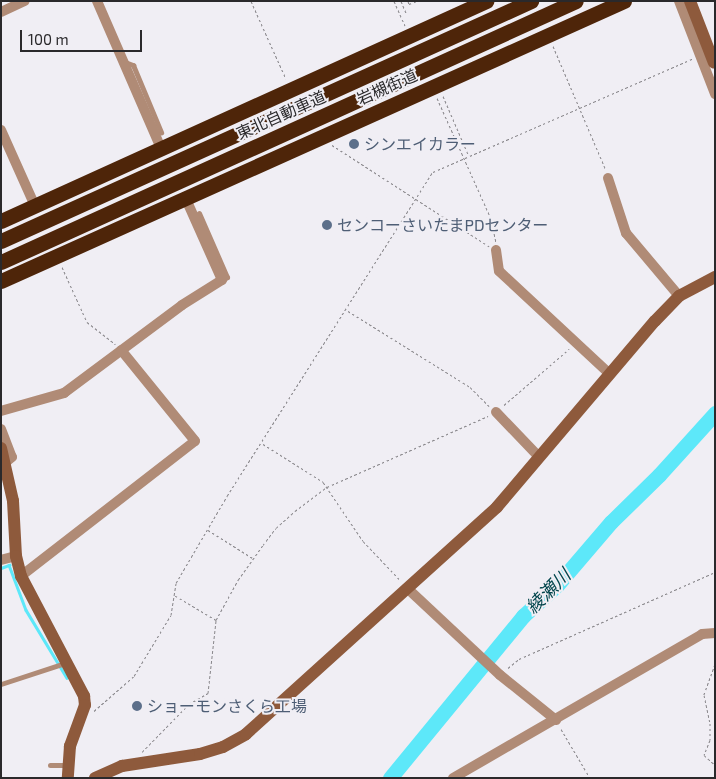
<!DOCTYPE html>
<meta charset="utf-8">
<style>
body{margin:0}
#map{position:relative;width:716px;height:779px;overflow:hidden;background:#f0eef4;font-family:"Exo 2","Noto Sans JP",sans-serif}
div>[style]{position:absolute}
.stream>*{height:2.5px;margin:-1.25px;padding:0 1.25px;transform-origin:1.25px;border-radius:1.25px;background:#5de8f9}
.river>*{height:15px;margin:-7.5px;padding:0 7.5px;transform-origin:7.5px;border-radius:7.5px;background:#5de8f9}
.path>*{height:1px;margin-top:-0.5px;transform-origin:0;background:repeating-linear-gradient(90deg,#878589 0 2.5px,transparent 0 5px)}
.lane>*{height:5px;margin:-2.5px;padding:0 2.5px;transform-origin:2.5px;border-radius:2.5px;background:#b08b76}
.street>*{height:10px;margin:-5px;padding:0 5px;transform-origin:5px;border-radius:5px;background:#b08b76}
.secondary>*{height:12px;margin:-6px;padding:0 6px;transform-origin:6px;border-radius:6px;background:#8e5a3c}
.highway>*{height:15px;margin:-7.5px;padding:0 7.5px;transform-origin:7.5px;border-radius:7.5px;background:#4e2509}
.secondary-bridge>*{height:12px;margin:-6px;padding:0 6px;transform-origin:6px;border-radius:6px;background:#8e5a3c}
.dots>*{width:14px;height:14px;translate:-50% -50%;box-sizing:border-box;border:2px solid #f0eef4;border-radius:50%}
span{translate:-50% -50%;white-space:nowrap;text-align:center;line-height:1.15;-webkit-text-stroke:4px #f0eef4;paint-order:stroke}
.street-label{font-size:16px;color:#2a292b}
.service-label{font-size:16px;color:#4e5e75}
.left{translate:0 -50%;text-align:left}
.water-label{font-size:18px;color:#03464d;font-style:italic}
.frame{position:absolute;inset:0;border:2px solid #2a292b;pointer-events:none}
.scale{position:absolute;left:20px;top:30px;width:122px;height:22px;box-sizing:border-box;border:2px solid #2a292b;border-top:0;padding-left:6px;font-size:15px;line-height:18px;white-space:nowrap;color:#2a292b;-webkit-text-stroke:4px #f0eef4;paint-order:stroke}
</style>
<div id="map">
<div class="stream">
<i style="left:1px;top:568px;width:9px;rotate:-21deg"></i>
<i style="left:9px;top:565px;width:48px;rotate:69.3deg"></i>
<i style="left:26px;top:610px;width:79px;rotate:58.9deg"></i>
</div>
<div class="river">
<i style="left:390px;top:778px;width:210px;rotate:-50.6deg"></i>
<i style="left:523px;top:616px;width:46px;rotate:-42.4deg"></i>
<i style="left:557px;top:585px;width:83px;rotate:-49.4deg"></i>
<i style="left:611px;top:522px;width:67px;rotate:-44.4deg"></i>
<i style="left:659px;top:475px;width:84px;rotate:-47.9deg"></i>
</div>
<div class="path">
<i style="left:251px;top:1px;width:85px;rotate:65.8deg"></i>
<i style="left:394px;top:1px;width:27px;rotate:66deg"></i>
<i style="left:401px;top:1px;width:13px;rotate:67deg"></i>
<i style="left:408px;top:1px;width:3px;rotate:72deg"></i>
<i style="left:409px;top:4px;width:9px;rotate:-21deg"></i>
<i style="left:553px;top:46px;width:133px;rotate:66.9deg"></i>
<i style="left:443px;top:96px;width:63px;rotate:66.7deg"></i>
<i style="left:437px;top:98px;width:133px;rotate:65.9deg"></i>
<i style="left:491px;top:219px;width:24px;rotate:78deg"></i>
<i style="left:332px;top:145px;width:187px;rotate:32.8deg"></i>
<i style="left:62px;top:267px;width:60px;rotate:65.6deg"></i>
<i style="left:87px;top:322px;width:36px;rotate:38deg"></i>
<i style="left:348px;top:311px;width:144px;rotate:31.9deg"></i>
<i style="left:470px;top:387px;width:27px;rotate:45deg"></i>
<i style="left:504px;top:405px;width:86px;rotate:-40.7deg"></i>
<i style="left:263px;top:444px;width:71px;rotate:32.3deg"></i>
<i style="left:323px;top:482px;width:71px;rotate:55.9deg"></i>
<i style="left:363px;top:541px;width:54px;rotate:46.5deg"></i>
<i style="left:208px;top:530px;width:54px;rotate:32.2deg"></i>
<i style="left:216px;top:620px;width:46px;rotate:-61.2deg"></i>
<i style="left:238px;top:580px;width:43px;rotate:-54.5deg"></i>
<i style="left:263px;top:545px;width:21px;rotate:-53deg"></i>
<i style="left:276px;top:528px;width:25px;rotate:-42deg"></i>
<i style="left:295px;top:511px;width:40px;rotate:-37deg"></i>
<i style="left:327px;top:487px;width:176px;rotate:-23.8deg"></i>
<i style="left:715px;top:664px;width:33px;rotate:110deg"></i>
<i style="left:704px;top:695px;width:29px;rotate:78deg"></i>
<i style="left:710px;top:723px;width:17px;rotate:90deg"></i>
<i style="left:710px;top:740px;width:16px;rotate:112deg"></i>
<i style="left:704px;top:755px;width:15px;rotate:42deg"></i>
<i style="left:508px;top:668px;width:14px;rotate:-39deg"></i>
<i style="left:519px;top:659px;width:214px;rotate:-23.9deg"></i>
<i style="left:94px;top:711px;width:53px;rotate:-41.2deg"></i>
<i style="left:134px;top:676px;width:71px;rotate:-58.8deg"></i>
<i style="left:171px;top:615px;width:32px;rotate:-81deg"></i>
<i style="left:176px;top:583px;width:101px;rotate:-59.6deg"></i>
<i style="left:227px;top:496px;width:384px;rotate:-57.6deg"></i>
<i style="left:433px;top:172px;width:283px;rotate:-23.6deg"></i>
<i style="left:561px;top:729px;width:57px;rotate:59.4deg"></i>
<i style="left:142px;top:752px;width:67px;rotate:-45.6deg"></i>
<i style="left:189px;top:704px;width:22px;rotate:-30deg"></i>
<i style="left:208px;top:693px;width:73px;rotate:-83.7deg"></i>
<i style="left:216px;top:620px;width:49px;rotate:-149.2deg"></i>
</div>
<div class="lane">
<i style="left:125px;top:62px;width:9px;rotate:21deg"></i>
<i style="left:133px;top:65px;width:73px;rotate:67.3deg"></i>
<i style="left:199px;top:213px;width:70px;rotate:66.4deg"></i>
<i style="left:227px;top:277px;width:6px;rotate:149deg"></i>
<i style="left:1px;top:684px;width:67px;rotate:-18.2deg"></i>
<i style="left:50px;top:765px;width:18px"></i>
</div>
<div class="street">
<i style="left:97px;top:1px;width:160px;rotate:66.5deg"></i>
<i style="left:679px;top:1px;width:100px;rotate:68.8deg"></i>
<i style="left:1px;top:12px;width:26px;rotate:-25deg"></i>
<i style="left:1px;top:130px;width:83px;rotate:65.9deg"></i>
<i style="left:608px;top:178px;width:58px;rotate:71.9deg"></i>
<i style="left:626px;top:233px;width:82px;rotate:49.9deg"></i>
<i style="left:496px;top:250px;width:21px;rotate:82deg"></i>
<i style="left:499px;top:271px;width:151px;rotate:42.9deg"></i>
<i style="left:1px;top:411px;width:66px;rotate:-15.9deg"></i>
<i style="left:64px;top:393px;width:147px;rotate:-36.7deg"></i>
<i style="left:182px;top:305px;width:47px;rotate:-32deg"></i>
<i style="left:222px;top:280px;width:91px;rotate:-114deg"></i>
<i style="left:496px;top:412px;width:62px;rotate:46.3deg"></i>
<i style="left:1px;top:429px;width:30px;rotate:69deg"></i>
<i style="left:12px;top:457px;width:8px;rotate:140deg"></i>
<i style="left:1px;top:560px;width:16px;rotate:-15deg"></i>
<i style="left:21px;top:576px;width:220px;rotate:-37.8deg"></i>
<i style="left:195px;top:441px;width:117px;rotate:-129.1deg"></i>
<i style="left:407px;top:588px;width:127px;rotate:43.1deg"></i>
<i style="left:500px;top:675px;width:72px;rotate:38.8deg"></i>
<i style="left:453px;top:778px;width:288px;rotate:-30deg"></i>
<i style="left:702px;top:634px;width:13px;rotate:-4deg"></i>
</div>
<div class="secondary">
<i style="left:1px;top:448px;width:54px;rotate:77.2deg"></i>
<i style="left:13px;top:501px;width:55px;rotate:86.9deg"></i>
<i style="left:16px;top:556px;width:21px;rotate:76deg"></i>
<i style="left:21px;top:576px;width:136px;rotate:62.3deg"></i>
<i style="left:84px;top:696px;width:9px;rotate:84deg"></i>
<i style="left:85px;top:705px;width:44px;rotate:110.1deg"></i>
<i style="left:70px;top:746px;width:32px;rotate:94deg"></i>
<i style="left:95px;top:778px;width:30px;rotate:-24deg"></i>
<i style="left:122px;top:766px;width:79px;rotate:-8.7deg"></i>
<i style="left:200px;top:754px;width:24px;rotate:-17deg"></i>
<i style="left:223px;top:747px;width:26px;rotate:-29deg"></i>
<i style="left:246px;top:734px;width:338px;rotate:-42.1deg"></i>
<i style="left:497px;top:507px;width:244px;rotate:-49.7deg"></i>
<i style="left:655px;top:321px;width:35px;rotate:-46deg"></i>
<i style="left:679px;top:296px;width:41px;rotate:-27.8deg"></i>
</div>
<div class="highway">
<i style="left:1px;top:221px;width:533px;rotate:-24.4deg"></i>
<i style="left:1px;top:241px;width:582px;rotate:-24.36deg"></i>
<i style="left:1px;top:262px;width:631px;rotate:-24.41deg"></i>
<i style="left:1px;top:281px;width:683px;rotate:-24.2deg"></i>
</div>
<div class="secondary-bridge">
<i style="left:690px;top:1px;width:66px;rotate:68.8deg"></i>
</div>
<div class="dots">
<i style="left:354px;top:144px;background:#5c6f8a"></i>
<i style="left:327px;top:225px;background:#5c6f8a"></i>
<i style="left:137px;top:706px;background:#5c6f8a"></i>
</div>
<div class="street-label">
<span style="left:387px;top:87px;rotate:-24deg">岩槻街道</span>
<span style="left:281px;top:115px;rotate:-24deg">東北自動車道</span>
</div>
<div class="service-label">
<span class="left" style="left:364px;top:144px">シンエイカラー</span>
<span class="left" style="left:337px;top:225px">センコーさいたまPDセンター</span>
<span class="left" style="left:147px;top:706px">ショーモンさくら工場</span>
</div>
<div class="water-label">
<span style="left:548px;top:591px;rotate:-45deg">綾瀬川</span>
</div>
<div class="frame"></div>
<div class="scale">100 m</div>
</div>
